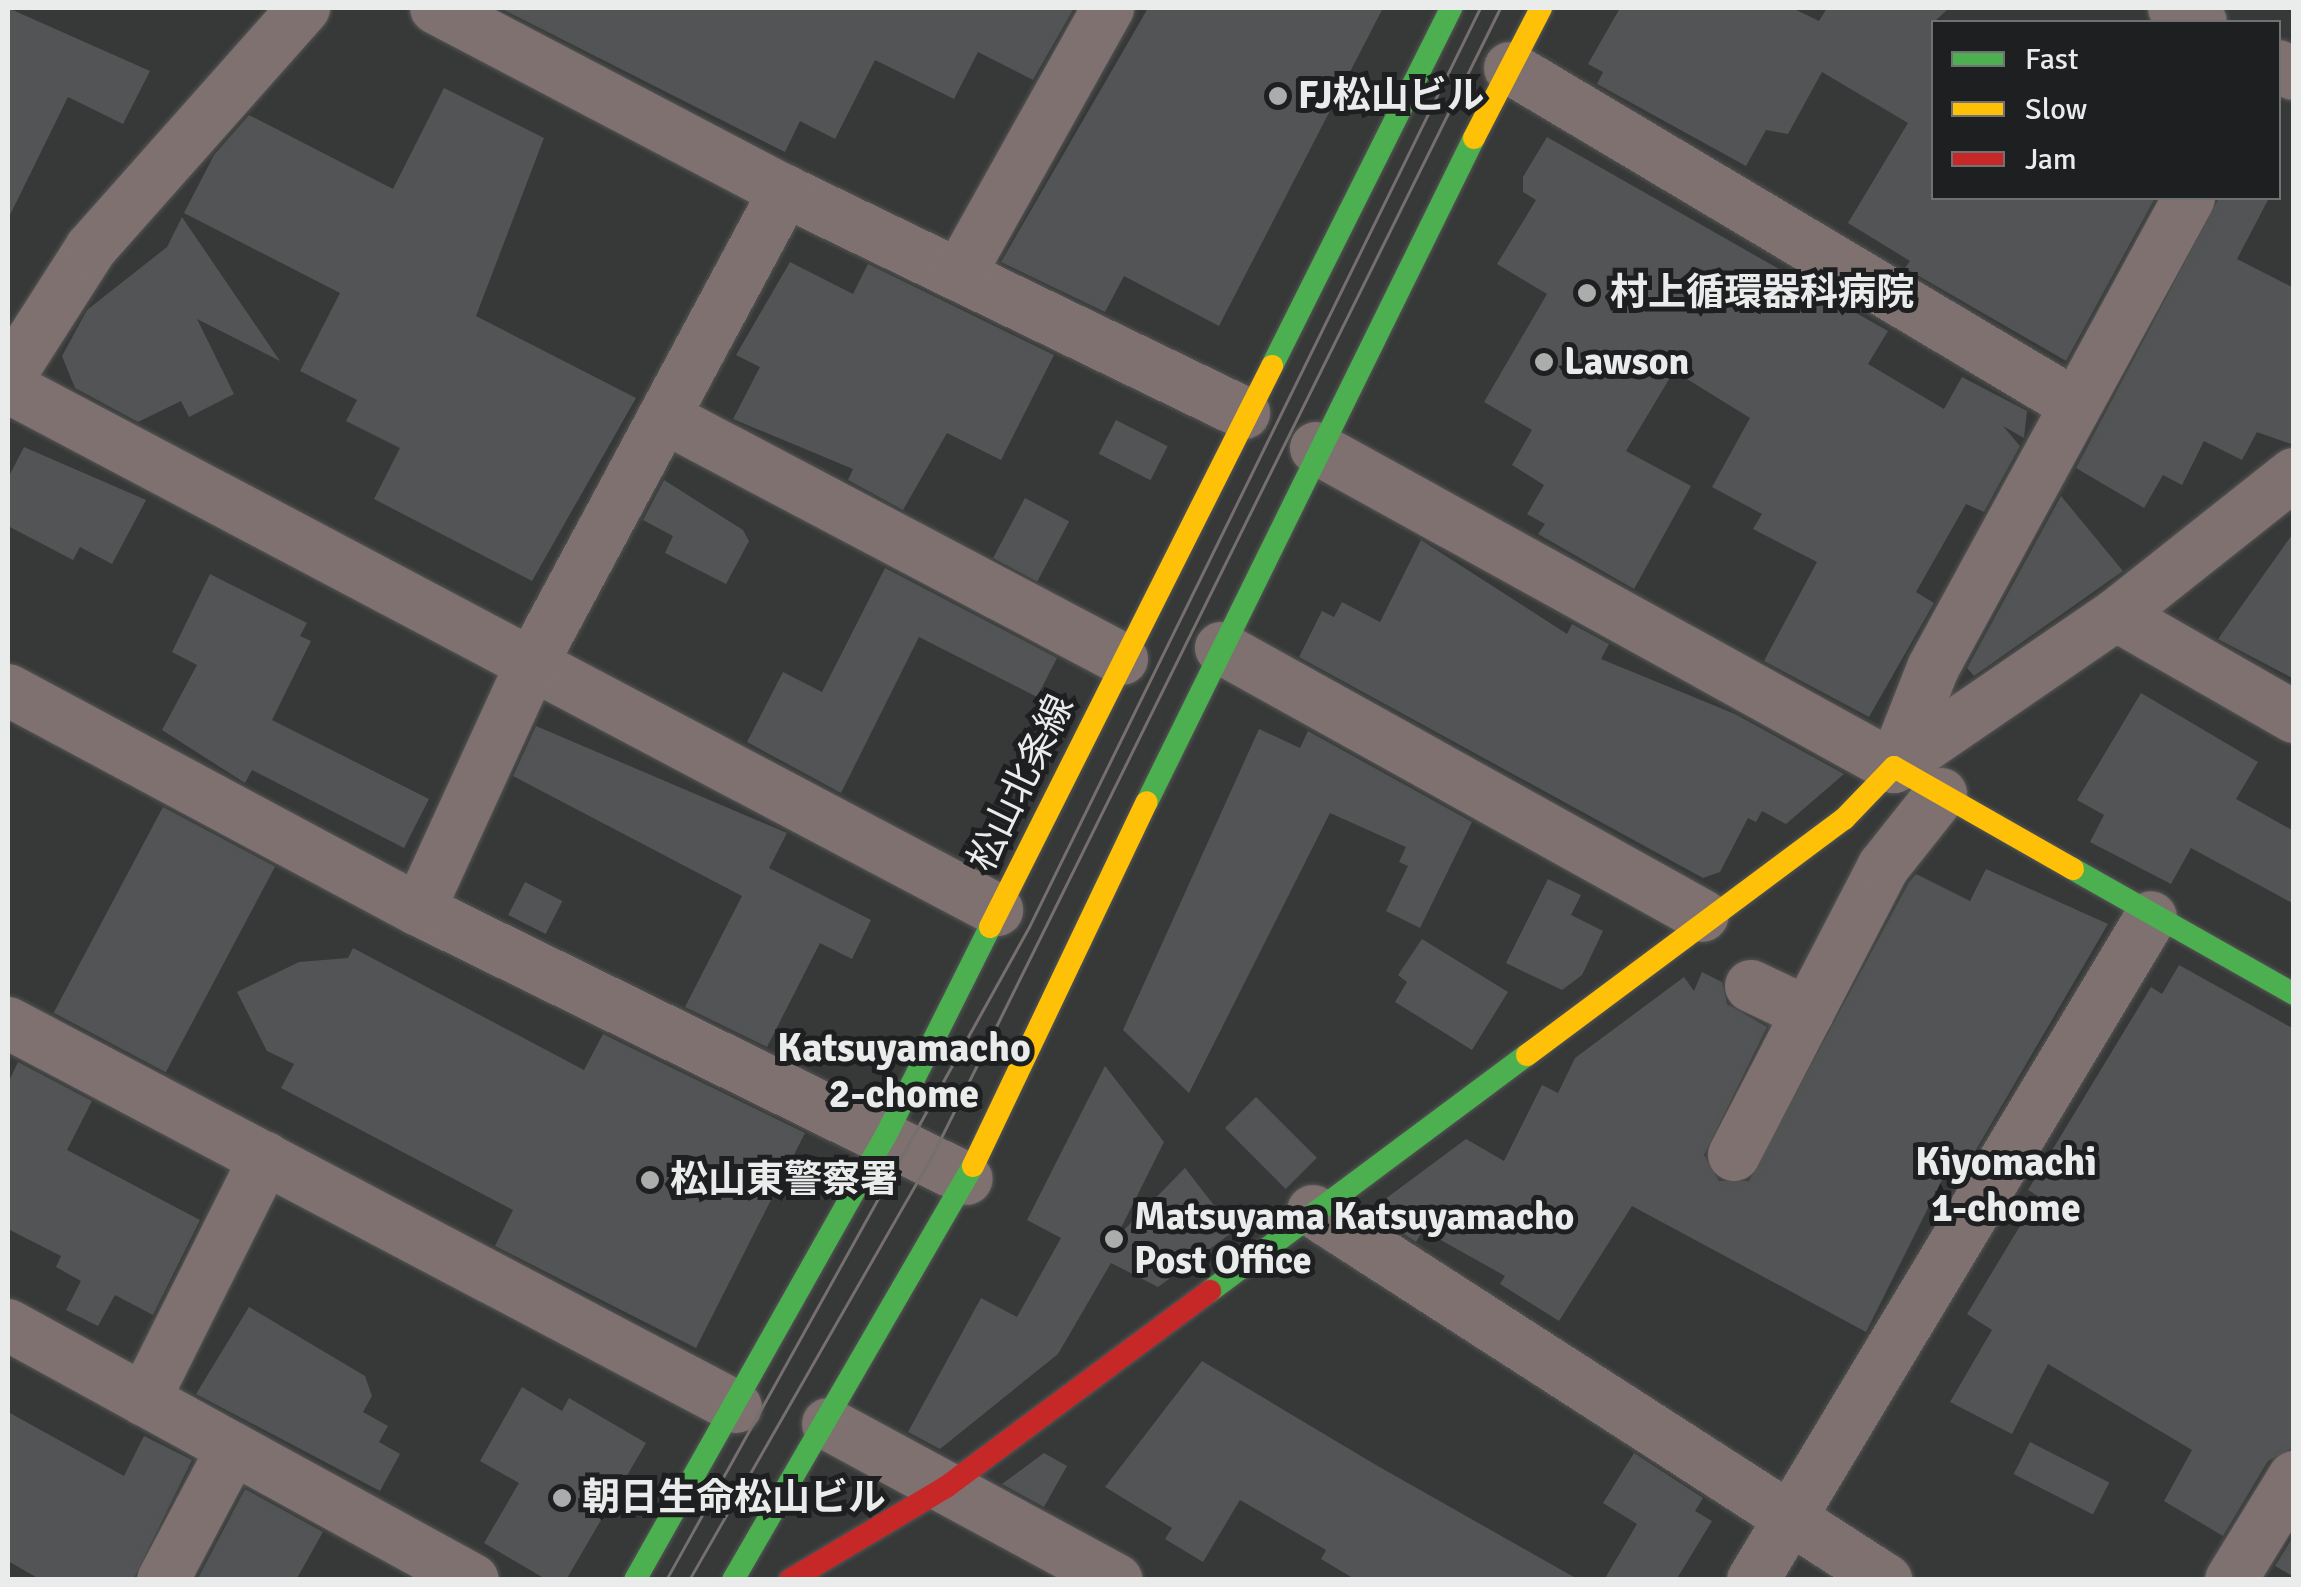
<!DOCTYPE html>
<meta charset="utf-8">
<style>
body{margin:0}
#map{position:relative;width:2301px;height:1587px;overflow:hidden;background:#373838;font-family:Signika,"Noto Sans JP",sans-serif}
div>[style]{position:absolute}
.building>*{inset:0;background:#535455;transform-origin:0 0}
.roads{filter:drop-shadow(0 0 2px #545555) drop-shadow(0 0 2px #545555)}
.street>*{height:52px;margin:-26px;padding:0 26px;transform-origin:26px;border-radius:26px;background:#7f716f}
.fast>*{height:22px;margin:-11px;padding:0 11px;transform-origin:11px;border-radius:11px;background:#4caf50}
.slow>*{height:22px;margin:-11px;padding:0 11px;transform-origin:11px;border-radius:11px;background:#ffc107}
.jam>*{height:22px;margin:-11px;padding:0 11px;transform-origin:11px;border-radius:11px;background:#c62828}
.tram>*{height:2.5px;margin:-1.25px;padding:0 1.25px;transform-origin:1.25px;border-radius:1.25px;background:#756f6e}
.dots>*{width:28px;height:28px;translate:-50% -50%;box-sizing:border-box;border:5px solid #1e1f20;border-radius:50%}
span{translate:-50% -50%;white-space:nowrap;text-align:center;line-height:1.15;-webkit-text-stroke:10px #1e1f20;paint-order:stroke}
.poi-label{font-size:38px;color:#eaecec;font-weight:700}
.left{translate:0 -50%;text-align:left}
.street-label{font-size:38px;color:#eaecec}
.neighbourhood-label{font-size:40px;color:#eaecec;font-weight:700}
.frame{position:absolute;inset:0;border:10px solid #eaecec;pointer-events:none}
.legend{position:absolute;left:1931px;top:20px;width:350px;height:180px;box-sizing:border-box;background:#1e1f20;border:2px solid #707172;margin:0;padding:12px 18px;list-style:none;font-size:30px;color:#eaecec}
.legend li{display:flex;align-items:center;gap:20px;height:50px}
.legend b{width:50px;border:2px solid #707172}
</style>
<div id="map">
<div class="building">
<i style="clip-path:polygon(8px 8px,150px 71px,123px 124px,68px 97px,8px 219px)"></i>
<i style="clip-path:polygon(500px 8px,1074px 8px,1033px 80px,978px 52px,954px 99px,875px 60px,835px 139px,800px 121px,785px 152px)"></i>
<i style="clip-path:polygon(1148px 8px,1383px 8px,1219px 326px,1124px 276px,1105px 312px,1001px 262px)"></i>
<i style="clip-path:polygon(1620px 8px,1792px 8px,1819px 21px,1827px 8px,1949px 8px,1934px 22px,1934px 198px,2155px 198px,2066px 361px,1905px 268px,1910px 261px,1848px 223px,1908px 123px,1822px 72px,1788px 134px,1766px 130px,1746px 166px,1597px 84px,1603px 72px,1588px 64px)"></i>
<i style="clip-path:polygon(444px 88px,544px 138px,476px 316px,636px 398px,532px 581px,374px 499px,400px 448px,346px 421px,357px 400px,300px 371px,340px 293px,184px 213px,214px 155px,249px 115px,393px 189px)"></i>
<i style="clip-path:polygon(1547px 137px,1888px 331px,1868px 364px,1944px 409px,1962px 377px,2027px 411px,2024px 438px,2003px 426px,2020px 446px,1984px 512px,1966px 504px,1916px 592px,1934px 603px,1869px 717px,1764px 661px,1817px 562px,1753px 529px,1762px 514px,1712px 487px,1750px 418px,1674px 371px,1626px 451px,1691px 486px,1634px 589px,1538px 534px,1545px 524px,1527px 514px,1544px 485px,1512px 465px,1532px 430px,1484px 402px,1547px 294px,1497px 264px,1536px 200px,1523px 192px,1523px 177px)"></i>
<i style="clip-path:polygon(2219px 198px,2269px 198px,2237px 259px,2294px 288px,2294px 445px,2257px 432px,2242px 460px,2204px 441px,2182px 485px,2163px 475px,2144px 508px,2076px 468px)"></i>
<i style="clip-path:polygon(182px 217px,280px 361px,197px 319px,234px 394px,189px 417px,181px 401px,138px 422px,75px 388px,62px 356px,87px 310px,167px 247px)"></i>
<i style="clip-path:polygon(790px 262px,853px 294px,868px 264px,1054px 355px,1001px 460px,947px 433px,903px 510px,848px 480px,853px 469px,733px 419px,760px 367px,736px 355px)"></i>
<i style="left:1116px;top:420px;width:58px;height:38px;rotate:27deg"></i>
<i style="clip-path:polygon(24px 447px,146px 500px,112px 564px,80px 547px,73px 560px,8px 526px,8px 478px)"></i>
<i style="clip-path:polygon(664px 480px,743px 530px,749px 541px,726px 584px,665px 553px,673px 536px,643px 520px)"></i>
<i style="clip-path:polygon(2061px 496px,2123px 571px,1974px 676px,1967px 668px)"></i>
<i style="left:1025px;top:498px;width:50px;height:68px;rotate:28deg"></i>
<i style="clip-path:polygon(2294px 532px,2294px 679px,2218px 639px)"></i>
<i style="clip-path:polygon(1421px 540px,1567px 634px,1572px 624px,1609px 644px,1601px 659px,1735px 714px,1844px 774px,1786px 824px,1762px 811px,1756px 822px,1748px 818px,1720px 872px,1703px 878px,1299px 657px,1322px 611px,1334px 617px,1342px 602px,1380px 622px)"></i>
<i style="clip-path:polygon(885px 568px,1057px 658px,1037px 697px,919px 637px,841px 793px,747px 742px,783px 672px,822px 692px)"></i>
<i style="clip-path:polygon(210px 574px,307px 623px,300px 636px,311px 641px,272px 720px,429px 799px,404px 848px,252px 770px,245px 783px,162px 730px,197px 665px,172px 652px)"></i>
<i style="clip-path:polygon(2141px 693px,2258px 762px,2236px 799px,2294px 831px,2294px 904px,2191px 848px,2171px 884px,2090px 842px,2104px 815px,2077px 800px)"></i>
<i style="clip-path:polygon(536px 726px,787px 833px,769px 868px,871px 920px,852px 959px,820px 943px,767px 1047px,685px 1007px,742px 896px,513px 776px)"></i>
<i style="clip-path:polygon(1259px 729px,1300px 748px,1308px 731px,1472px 822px,1420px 928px,1386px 911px,1408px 866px,1399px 862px,1406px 847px,1330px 813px,1189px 1093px,1123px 1030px)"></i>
<i style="left:163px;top:807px;width:127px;height:233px;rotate:28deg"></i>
<i style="clip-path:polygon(1986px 869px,2108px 924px,1970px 1160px,1956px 1152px,1866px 1332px,1632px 1206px,1559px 1321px,1500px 1284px,1505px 1276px,1423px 1230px,1416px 1242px,1369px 1211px,1466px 1139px,1504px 1161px,1542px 1085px,1558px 1093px,1575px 1058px,1684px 977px,1694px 991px,1702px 972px,1722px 982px,1727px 1004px,1767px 1027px,1704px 1155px,1719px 1181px,1749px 1181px,1909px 882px,1916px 874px,1970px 901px)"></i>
<i style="clip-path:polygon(1548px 879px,1581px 895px,1571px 915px,1603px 931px,1582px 975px,1562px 990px,1506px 963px)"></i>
<i style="left:525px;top:882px;width:42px;height:37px;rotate:27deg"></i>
<i style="clip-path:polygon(1422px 939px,1508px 992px,1472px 1050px,1395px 1002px,1407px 982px,1398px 975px)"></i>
<i style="clip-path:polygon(353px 948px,584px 1070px,603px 1034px,805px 1133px,696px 1348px,495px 1246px,513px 1210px,281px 1088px,294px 1064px,267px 1051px,237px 992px,299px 962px,348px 958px)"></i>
<i style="clip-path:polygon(2179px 965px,2294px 1029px,2294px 1447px,2268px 1461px,2223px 1536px,2164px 1501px,2192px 1450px,2048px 1364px,2012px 1434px,1950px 1402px,1992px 1330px,1967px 1314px,2038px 1196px,2028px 1190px,2151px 987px,2162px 994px)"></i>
<i style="clip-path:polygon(18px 1062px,92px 1101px,67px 1150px,200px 1220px,153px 1315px,115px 1295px,98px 1326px,66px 1310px,81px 1281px,56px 1267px,61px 1256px,8px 1229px,8px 1083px)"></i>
<i style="clip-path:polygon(1105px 1066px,1164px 1142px,1116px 1238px,1185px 1168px,1234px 1231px,1158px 1287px,1111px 1263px,1058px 1354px,940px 1449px,908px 1432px,981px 1298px,1017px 1317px,1061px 1238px,1027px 1220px)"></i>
<i style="left:1256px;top:1097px;width:86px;height:44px;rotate:45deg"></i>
<i style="clip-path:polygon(249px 1307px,365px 1376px,372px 1396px,363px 1412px,388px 1426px,379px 1442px,400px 1454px,380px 1491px,196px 1394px)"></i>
<i style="clip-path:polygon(1202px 1361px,1376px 1465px,1579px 1580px,1356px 1580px,1321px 1559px,1326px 1550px,1240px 1500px,1203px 1562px,1165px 1539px,1172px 1528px,1105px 1487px)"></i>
<i style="clip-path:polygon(522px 1387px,562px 1411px,569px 1398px,646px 1443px,566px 1580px,547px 1580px,484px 1543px,519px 1483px,480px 1461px)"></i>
<i style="clip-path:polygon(8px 1412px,124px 1476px,144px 1436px,192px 1460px,133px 1580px,41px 1580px,8px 1561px)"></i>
<i style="left:2030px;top:1442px;width:89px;height:36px;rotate:27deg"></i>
<i style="clip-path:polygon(1044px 1453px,1067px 1466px,1044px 1507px,1002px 1484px)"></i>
<i style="clip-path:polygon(1634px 1453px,1703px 1498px,1695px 1511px,1712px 1521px,1676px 1580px,1604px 1580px,1637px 1524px,1603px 1503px)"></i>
<i style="clip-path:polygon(245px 1489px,323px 1532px,296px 1580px,197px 1580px)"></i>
<i style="clip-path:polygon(2294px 1535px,2294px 1577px,2275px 1566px)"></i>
</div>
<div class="roads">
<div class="street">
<i style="left:436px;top:8px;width:394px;rotate:27.7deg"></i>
<i style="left:785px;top:191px;width:510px;rotate:25.81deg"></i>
<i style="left:2174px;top:8px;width:30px;rotate:27deg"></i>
<i style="left:2278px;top:66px;width:18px;rotate:27deg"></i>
<i style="left:1510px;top:68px;width:656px;rotate:30.78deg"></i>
<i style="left:959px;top:275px;width:306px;rotate:-60.8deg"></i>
<i style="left:8px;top:378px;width:154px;rotate:-57.4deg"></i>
<i style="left:91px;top:248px;width:321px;rotate:-48.4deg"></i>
<i style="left:8px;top:387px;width:1119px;rotate:27.87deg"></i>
<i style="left:664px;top:417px;width:518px;rotate:27.85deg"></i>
<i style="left:1316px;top:448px;width:660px;rotate:28.89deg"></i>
<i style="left:1894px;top:767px;width:269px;rotate:-34.4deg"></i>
<i style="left:2116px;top:615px;width:227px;rotate:-38.4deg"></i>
<i style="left:2116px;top:615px;width:205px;rotate:29.8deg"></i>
<i style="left:1221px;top:648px;width:551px;rotate:29.07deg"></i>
<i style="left:8px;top:690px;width:466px;rotate:28.2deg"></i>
<i style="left:419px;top:910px;width:610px;rotate:26.15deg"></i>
<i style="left:1894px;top:767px;width:106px;rotate:-68.5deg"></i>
<i style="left:1933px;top:668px;width:535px;rotate:-61.42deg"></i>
<i style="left:419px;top:910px;width:272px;rotate:-65.4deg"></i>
<i style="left:532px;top:663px;width:536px;rotate:-61.81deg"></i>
<i style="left:1751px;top:986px;width:63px;rotate:25.3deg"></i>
<i style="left:8px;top:1023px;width:823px;rotate:27.81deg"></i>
<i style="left:1734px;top:1155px;width:326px;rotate:-62.6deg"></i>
<i style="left:1884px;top:866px;width:92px;rotate:-51.6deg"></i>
<i style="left:1313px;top:1211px;width:682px;rotate:32.78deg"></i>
<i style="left:8px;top:1325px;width:530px;rotate:28.74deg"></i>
<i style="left:144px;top:1400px;width:271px;rotate:-63.4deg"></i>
<i style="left:828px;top:1424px;width:328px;rotate:28.4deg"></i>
<i style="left:163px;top:1580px;width:149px;rotate:-62.1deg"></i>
<i style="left:1753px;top:1580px;width:773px;rotate:-59.02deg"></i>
<i style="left:2231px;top:1580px;width:121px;rotate:-58.5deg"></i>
</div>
<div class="fast">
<i style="left:1272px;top:366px;width:400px;rotate:-63.4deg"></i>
<i style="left:1147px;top:802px;width:740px;rotate:-63.78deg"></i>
<i style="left:2073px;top:869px;width:254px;rotate:29.5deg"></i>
<i style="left:1210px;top:1291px;width:395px;rotate:-36.7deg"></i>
<i style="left:635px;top:1580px;width:511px;rotate:-60.58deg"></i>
<i style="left:886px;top:1135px;width:233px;rotate:-63.4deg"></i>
<i style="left:733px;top:1580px;width:479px;rotate:-59.9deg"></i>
</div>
<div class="slow">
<i style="left:1474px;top:138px;width:146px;rotate:-62.7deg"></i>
<i style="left:990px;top:927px;width:628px;rotate:-63.31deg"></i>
<i style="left:1527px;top:1055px;width:395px;rotate:-36.7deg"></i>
<i style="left:1844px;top:819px;width:72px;rotate:-46.1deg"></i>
<i style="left:1894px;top:767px;width:206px;rotate:29.7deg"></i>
<i style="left:973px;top:1166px;width:403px;rotate:-64.5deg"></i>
</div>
<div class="jam">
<i style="left:790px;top:1580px;width:182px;rotate:-30.8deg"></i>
<i style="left:946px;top:1487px;width:329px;rotate:-36.6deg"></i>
</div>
</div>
<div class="tram">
<i style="left:666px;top:1580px;width:747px;rotate:-60.93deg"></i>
<i style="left:1029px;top:927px;width:1024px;rotate:-63.86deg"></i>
<i style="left:689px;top:1580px;width:486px;rotate:-60.2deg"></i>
<i style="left:931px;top:1158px;width:1283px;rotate:-63.67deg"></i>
</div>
<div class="dots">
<i style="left:1278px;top:96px;background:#abadad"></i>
<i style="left:1587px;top:293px;background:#abadad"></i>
<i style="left:1544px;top:362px;background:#abadad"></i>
<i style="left:650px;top:1180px;background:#abadad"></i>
<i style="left:1114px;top:1239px;background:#abadad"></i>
<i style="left:562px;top:1498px;background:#abadad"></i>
</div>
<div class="poi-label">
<span class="left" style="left:1298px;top:96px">FJ松山ビル</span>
<span class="left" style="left:1610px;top:293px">村上循環器科病院</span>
<span class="left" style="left:1564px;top:362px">Lawson</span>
<span class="left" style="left:670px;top:1180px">松山東警察署</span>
<span class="left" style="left:1134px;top:1239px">Matsuyama Katsuyamacho<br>Post Office</span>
<span class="left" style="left:582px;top:1498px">朝日生命松山ビル</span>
</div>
<div class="street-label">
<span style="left:1021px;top:783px;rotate:-64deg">松山北条線</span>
</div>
<div class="neighbourhood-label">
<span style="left:904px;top:1071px">Katsuyamacho<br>2-chome</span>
<span style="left:2006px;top:1185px">Kiyomachi<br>1-chome</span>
</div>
<div class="frame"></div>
<ul class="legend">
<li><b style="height:12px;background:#4caf50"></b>Fast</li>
<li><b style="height:12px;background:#ffc107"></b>Slow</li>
<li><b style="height:12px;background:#c62828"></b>Jam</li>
</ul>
</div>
